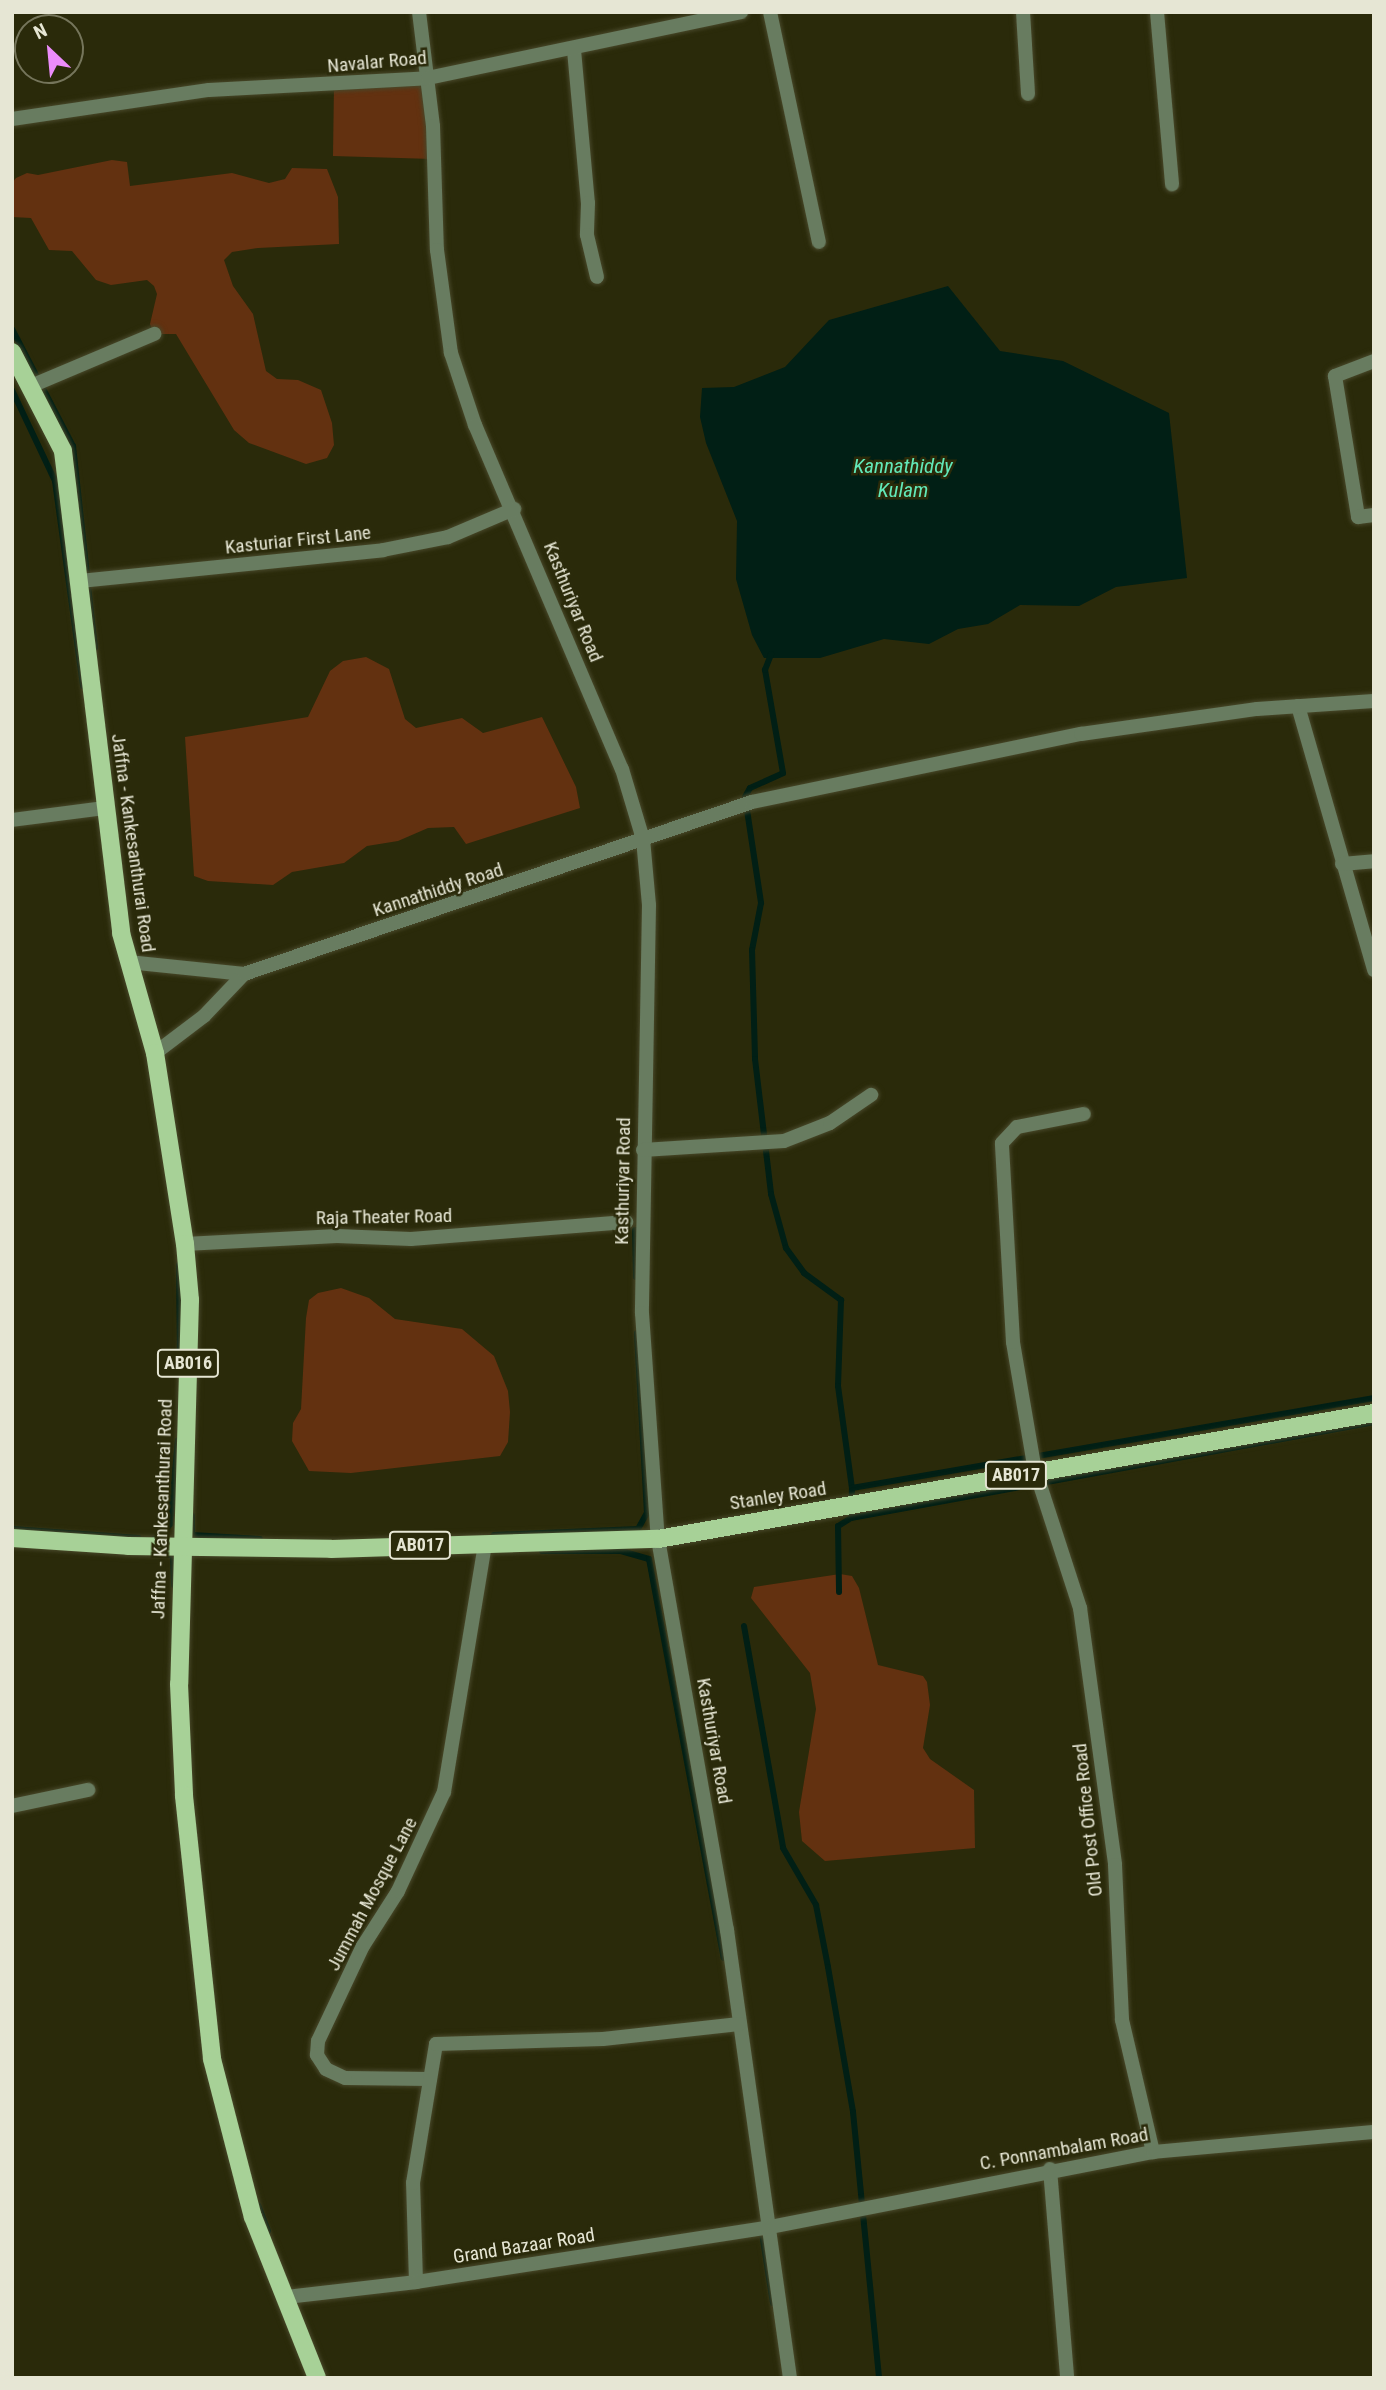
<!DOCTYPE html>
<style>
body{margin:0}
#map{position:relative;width:1386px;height:2390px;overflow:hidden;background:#2a2a0a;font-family:"Roboto Condensed",sans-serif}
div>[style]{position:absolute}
.green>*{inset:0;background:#633110}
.water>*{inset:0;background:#011f15}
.stream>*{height:6px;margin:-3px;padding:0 3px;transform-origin:3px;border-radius:3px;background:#011f15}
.roads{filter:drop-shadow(0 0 2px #48482a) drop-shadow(0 0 2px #48482a)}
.minor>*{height:14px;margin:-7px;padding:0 7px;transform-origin:7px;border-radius:7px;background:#687c60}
.tertiary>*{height:14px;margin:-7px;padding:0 7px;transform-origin:7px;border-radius:7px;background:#687c60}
.primary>*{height:18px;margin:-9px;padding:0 9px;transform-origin:9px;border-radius:9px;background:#a7d197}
span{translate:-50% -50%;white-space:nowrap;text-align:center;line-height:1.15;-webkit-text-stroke:5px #2a2a0a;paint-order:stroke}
.shield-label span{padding:2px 5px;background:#2a2a0a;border:2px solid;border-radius:5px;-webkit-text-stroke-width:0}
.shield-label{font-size:18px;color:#e6e6d4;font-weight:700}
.street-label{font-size:19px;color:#e6e6d4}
.water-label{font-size:21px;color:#62e9b9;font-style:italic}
.frame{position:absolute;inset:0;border:14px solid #e6e6d4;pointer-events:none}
.north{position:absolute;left:14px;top:14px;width:70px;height:70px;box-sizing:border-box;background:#2a2a0a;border:2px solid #75755b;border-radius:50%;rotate:334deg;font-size:19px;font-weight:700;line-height:28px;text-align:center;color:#e6e6d4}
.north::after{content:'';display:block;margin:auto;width:24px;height:32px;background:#ec8cfb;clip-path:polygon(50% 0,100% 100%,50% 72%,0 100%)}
</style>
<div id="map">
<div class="green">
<i style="clip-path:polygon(428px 78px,433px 159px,333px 156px,334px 85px)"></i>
<i style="clip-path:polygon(112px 160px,127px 162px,130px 186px,232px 173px,269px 183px,285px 179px,292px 168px,327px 169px,338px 197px,339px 244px,258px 248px,232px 252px,224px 260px,233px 286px,253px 314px,266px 371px,277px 379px,298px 380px,321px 390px,332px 423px,334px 445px,327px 458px,306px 464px,249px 443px,234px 430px,176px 334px,154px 334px,150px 324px,157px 294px,154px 286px,147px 280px,111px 285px,96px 280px,72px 251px,49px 250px,31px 218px,12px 217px,12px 183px,16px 178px,27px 173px,38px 175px)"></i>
<i style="clip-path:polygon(366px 657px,389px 669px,405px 719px,416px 728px,462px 718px,483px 733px,542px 717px,576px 787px,580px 808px,466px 844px,454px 827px,428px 828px,398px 841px,367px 846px,344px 863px,292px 872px,273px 885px,208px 881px,194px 876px,185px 737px,308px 717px,330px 671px,343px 661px)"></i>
<i style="clip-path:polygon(341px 1288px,369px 1298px,395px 1319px,462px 1329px,494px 1356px,508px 1391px,510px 1412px,508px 1442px,500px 1456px,351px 1473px,309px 1471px,292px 1441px,293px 1423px,301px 1409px,306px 1318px,309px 1300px,318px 1293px)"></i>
<i style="clip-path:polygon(840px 1574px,852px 1576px,859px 1588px,878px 1665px,923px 1676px,927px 1682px,930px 1705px,923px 1748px,930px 1759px,974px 1790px,975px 1848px,825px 1861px,802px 1841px,799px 1812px,816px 1709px,810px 1673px,751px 1598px,754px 1587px)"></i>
</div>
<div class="water">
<i style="clip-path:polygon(948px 286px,1000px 351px,1063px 361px,1169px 413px,1187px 578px,1116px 587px,1079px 606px,1020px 605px,988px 624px,958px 629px,929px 644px,884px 639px,820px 658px,764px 658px,752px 635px,736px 579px,737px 521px,706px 443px,700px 417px,702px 388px,734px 387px,785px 367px,829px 320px)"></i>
</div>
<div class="stream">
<i style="left:12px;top:329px;width:132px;rotate:62.5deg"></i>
<i style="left:73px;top:446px;width:130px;rotate:83.8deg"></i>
<i style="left:12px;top:390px;width:101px;rotate:64.7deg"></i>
<i style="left:55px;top:481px;width:207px;rotate:82.2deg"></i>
<i style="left:88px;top:586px;width:62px;rotate:83.6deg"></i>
<i style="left:745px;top:797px;width:10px;rotate:-61deg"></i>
<i style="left:750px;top:788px;width:36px;rotate:-24deg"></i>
<i style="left:783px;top:773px;width:105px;rotate:-99.9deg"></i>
<i style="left:765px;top:670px;width:17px;rotate:-69deg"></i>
<i style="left:747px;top:810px;width:94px;rotate:81.4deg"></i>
<i style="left:761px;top:903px;width:48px;rotate:100.8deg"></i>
<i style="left:752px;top:950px;width:109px;rotate:88.4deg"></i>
<i style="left:755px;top:1059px;width:136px;rotate:83.2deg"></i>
<i style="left:771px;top:1194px;width:56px;rotate:74.5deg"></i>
<i style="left:786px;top:1248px;width:31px;rotate:54deg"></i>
<i style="left:804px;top:1273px;width:46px;rotate:36.1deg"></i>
<i style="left:841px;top:1300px;width:86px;rotate:92deg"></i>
<i style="left:838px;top:1386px;width:103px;rotate:82.2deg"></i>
<i style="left:852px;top:1488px;width:30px;rotate:92deg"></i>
<i style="left:851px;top:1518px;width:15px;rotate:148deg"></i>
<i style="left:838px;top:1526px;width:66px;rotate:89.1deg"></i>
<i style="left:635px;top:1230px;width:47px;rotate:88.8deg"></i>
<i style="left:179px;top:1265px;width:102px;rotate:89.4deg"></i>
<i style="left:852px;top:1488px;width:530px;rotate:-9.78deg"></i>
<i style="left:192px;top:1516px;width:19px;rotate:90deg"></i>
<i style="left:192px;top:1535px;width:68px;rotate:3.4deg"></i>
<i style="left:851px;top:1518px;width:532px;rotate:-10.4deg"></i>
<i style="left:12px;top:1529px;width:127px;rotate:4.1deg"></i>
<i style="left:494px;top:1535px;width:144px;rotate:-2.4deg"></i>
<i style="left:638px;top:1529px;width:18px;rotate:-61deg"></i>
<i style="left:647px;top:1513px;width:180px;rotate:-93.2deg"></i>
<i style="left:154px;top:1539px;width:5px"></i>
<i style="left:159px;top:1539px;width:19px;rotate:-54deg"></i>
<i style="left:170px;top:1524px;width:84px;rotate:-84.6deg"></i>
<i style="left:542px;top:1551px;width:79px"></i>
<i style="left:621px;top:1551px;width:29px;rotate:16deg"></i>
<i style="left:649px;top:1559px;width:406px;rotate:79.4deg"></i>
<i style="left:168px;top:1555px;width:5px"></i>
<i style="left:173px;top:1555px;width:30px;rotate:88deg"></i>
<i style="left:744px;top:1626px;width:225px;rotate:80deg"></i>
<i style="left:783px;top:1848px;width:66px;rotate:59.9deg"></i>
<i style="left:816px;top:1905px;width:63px;rotate:79deg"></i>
<i style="left:828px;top:1967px;width:147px;rotate:80.2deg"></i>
<i style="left:853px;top:2112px;width:267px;rotate:84.4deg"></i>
<i style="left:258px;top:2205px;width:28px;rotate:69deg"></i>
<i style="left:762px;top:2233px;width:71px;rotate:81.1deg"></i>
</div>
<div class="roads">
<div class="minor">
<i style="left:419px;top:12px;width:115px;rotate:83deg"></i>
<i style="left:433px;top:126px;width:124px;rotate:88.2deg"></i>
<i style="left:437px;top:250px;width:104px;rotate:82.3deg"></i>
<i style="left:451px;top:353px;width:76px;rotate:71.6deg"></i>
<i style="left:475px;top:425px;width:374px;rotate:66.9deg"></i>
<i style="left:622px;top:769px;width:73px;rotate:73.3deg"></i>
<i style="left:643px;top:839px;width:66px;rotate:84.8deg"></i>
<i style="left:649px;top:905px;width:408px;rotate:91deg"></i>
<i style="left:642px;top:1313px;width:227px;rotate:86deg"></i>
<i style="left:658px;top:1539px;width:397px;rotate:80deg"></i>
<i style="left:727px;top:1930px;width:452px;rotate:82deg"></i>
<i style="left:770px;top:12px;width:235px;rotate:78deg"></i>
<i style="left:1023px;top:12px;width:82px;rotate:86.5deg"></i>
<i style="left:1157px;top:12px;width:173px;rotate:85deg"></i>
<i style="left:574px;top:50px;width:154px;rotate:84.8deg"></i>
<i style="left:588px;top:203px;width:32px;rotate:92deg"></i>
<i style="left:587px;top:235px;width:43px;rotate:76.6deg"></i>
<i style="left:1374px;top:361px;width:42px;rotate:159deg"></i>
<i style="left:1335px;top:376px;width:143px;rotate:80.7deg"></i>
<i style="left:1358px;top:517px;width:16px;rotate:-7deg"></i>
<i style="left:31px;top:386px;width:134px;rotate:-22.9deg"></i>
<i style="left:80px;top:581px;width:305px;rotate:-5.8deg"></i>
<i style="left:383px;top:550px;width:66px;rotate:-11.3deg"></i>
<i style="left:448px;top:537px;width:72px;rotate:-23deg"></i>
<i style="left:1298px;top:706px;width:275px;rotate:73.9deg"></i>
<i style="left:12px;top:820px;width:94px;rotate:-7.4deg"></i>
<i style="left:1342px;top:864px;width:32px;rotate:-5deg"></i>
<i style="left:128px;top:962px;width:117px;rotate:5.9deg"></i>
<i style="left:244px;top:974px;width:58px;rotate:133.6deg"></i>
<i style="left:204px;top:1016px;width:61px;rotate:142.9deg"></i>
<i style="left:244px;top:974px;width:536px;rotate:-18.71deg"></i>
<i style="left:752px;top:802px;width:336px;rotate:-11.7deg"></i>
<i style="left:1081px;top:734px;width:178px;rotate:-8.1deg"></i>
<i style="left:1257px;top:709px;width:117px;rotate:-3.9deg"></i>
<i style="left:643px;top:1150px;width:141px;rotate:-3.7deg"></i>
<i style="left:784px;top:1141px;width:49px;rotate:-21.4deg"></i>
<i style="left:830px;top:1123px;width:50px;rotate:-34.3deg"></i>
<i style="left:185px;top:1244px;width:152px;rotate:-3deg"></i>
<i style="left:337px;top:1236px;width:74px;rotate:2.3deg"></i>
<i style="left:411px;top:1239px;width:216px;rotate:-4.5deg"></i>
<i style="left:1035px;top:1471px;width:131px;rotate:-99.7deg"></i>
<i style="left:1013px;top:1342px;width:199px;rotate:-93.2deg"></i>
<i style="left:1002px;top:1143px;width:22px;rotate:-47deg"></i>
<i style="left:1017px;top:1127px;width:68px;rotate:-11deg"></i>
<i style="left:1041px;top:1488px;width:126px;rotate:72deg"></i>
<i style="left:1080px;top:1608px;width:259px;rotate:82.2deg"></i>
<i style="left:1115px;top:1865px;width:155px;rotate:87.4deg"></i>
<i style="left:1122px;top:2020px;width:136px;rotate:76.8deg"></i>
<i style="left:12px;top:1806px;width:78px;rotate:-11.9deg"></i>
<i style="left:430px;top:2079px;width:85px;rotate:-179.3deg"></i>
<i style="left:345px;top:2078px;width:21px;rotate:-155deg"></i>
<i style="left:326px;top:2069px;width:17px;rotate:-123deg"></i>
<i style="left:317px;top:2055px;width:14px;rotate:-86deg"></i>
<i style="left:318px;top:2041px;width:105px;rotate:-64.7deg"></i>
<i style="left:363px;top:1946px;width:65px;rotate:-57.5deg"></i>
<i style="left:398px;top:1891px;width:109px;rotate:-65.1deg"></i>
<i style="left:444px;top:1792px;width:252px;rotate:-80.6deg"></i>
<i style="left:1050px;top:2169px;width:210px;rotate:85.3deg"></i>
<i style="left:416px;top:2282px;width:99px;rotate:-91.7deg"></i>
<i style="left:413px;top:2183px;width:141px;rotate:-80.6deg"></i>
<i style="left:436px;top:2044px;width:167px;rotate:-1.7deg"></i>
<i style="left:603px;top:2039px;width:137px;rotate:-6.3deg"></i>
<i style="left:287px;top:2297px;width:130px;rotate:-6.6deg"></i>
<i style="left:416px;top:2282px;width:353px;rotate:-8.8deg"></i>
<i style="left:765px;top:2228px;width:395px;rotate:-11.1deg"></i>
<i style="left:1153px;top:2152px;width:222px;rotate:-5.2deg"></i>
</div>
<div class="tertiary">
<i style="left:12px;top:119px;width:199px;rotate:-8.4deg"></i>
<i style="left:209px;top:90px;width:219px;rotate:-3.1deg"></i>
<i style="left:428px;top:78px;width:320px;rotate:-11.9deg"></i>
</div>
<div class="primary">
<i style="left:12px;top:352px;width:111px;rotate:62.7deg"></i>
<i style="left:63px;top:451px;width:485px;rotate:83.1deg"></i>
<i style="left:121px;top:933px;width:125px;rotate:74.2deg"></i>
<i style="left:155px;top:1053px;width:193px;rotate:81.1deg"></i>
<i style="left:185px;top:1244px;width:56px;rotate:84.9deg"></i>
<i style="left:190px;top:1300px;width:384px;rotate:91.6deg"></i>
<i style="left:179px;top:1684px;width:112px;rotate:87.4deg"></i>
<i style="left:184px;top:1796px;width:264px;rotate:83.9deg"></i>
<i style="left:212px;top:2059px;width:163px;rotate:75.5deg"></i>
<i style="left:253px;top:2217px;width:173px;rotate:68.3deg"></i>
<i style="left:12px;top:1538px;width:116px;rotate:3.9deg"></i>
<i style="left:128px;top:1546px;width:203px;rotate:0.8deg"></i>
<i style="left:331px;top:1549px;width:327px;rotate:-1.8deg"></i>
<i style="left:658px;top:1539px;width:727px;rotate:-9.98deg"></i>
</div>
</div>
<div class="shield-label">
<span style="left:188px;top:1363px">AB016</span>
<span style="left:1016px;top:1475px">AB017</span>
<span style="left:420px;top:1545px">AB017</span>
</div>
<div class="street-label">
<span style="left:377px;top:62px;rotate:-5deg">Navalar Road</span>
<span style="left:298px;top:540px;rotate:-6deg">Kasturiar First Lane</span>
<span style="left:573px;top:602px;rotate:68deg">Kasthuriyar Road</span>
<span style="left:133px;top:843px;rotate:82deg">Jaffna - Kankesanthurai Road</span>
<span style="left:438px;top:890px;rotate:-18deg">Kannathiddy Road</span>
<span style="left:623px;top:1181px;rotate:-89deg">Kasthuriyar Road</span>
<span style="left:384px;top:1217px;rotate:-1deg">Raja Theater Road</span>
<span style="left:778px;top:1496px;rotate:-9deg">Stanley Road</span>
<span style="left:162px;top:1509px;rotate:-88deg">Jaffna - Kankesanthurai Road</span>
<span style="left:714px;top:1741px;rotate:80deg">Kasthuriyar Road</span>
<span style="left:1088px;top:1820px;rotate:-96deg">Old Post Office Road</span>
<span style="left:372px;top:1894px;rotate:-62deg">Jummah Mosque Lane</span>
<span style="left:1064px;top:2149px;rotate:-10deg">C. Ponnambalam Road</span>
<span style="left:524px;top:2246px;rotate:-9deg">Grand Bazaar Road</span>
</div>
<div class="water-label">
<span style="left:903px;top:478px">Kannathiddy<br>Kulam</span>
</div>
<div class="frame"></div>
<div class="north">N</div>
</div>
